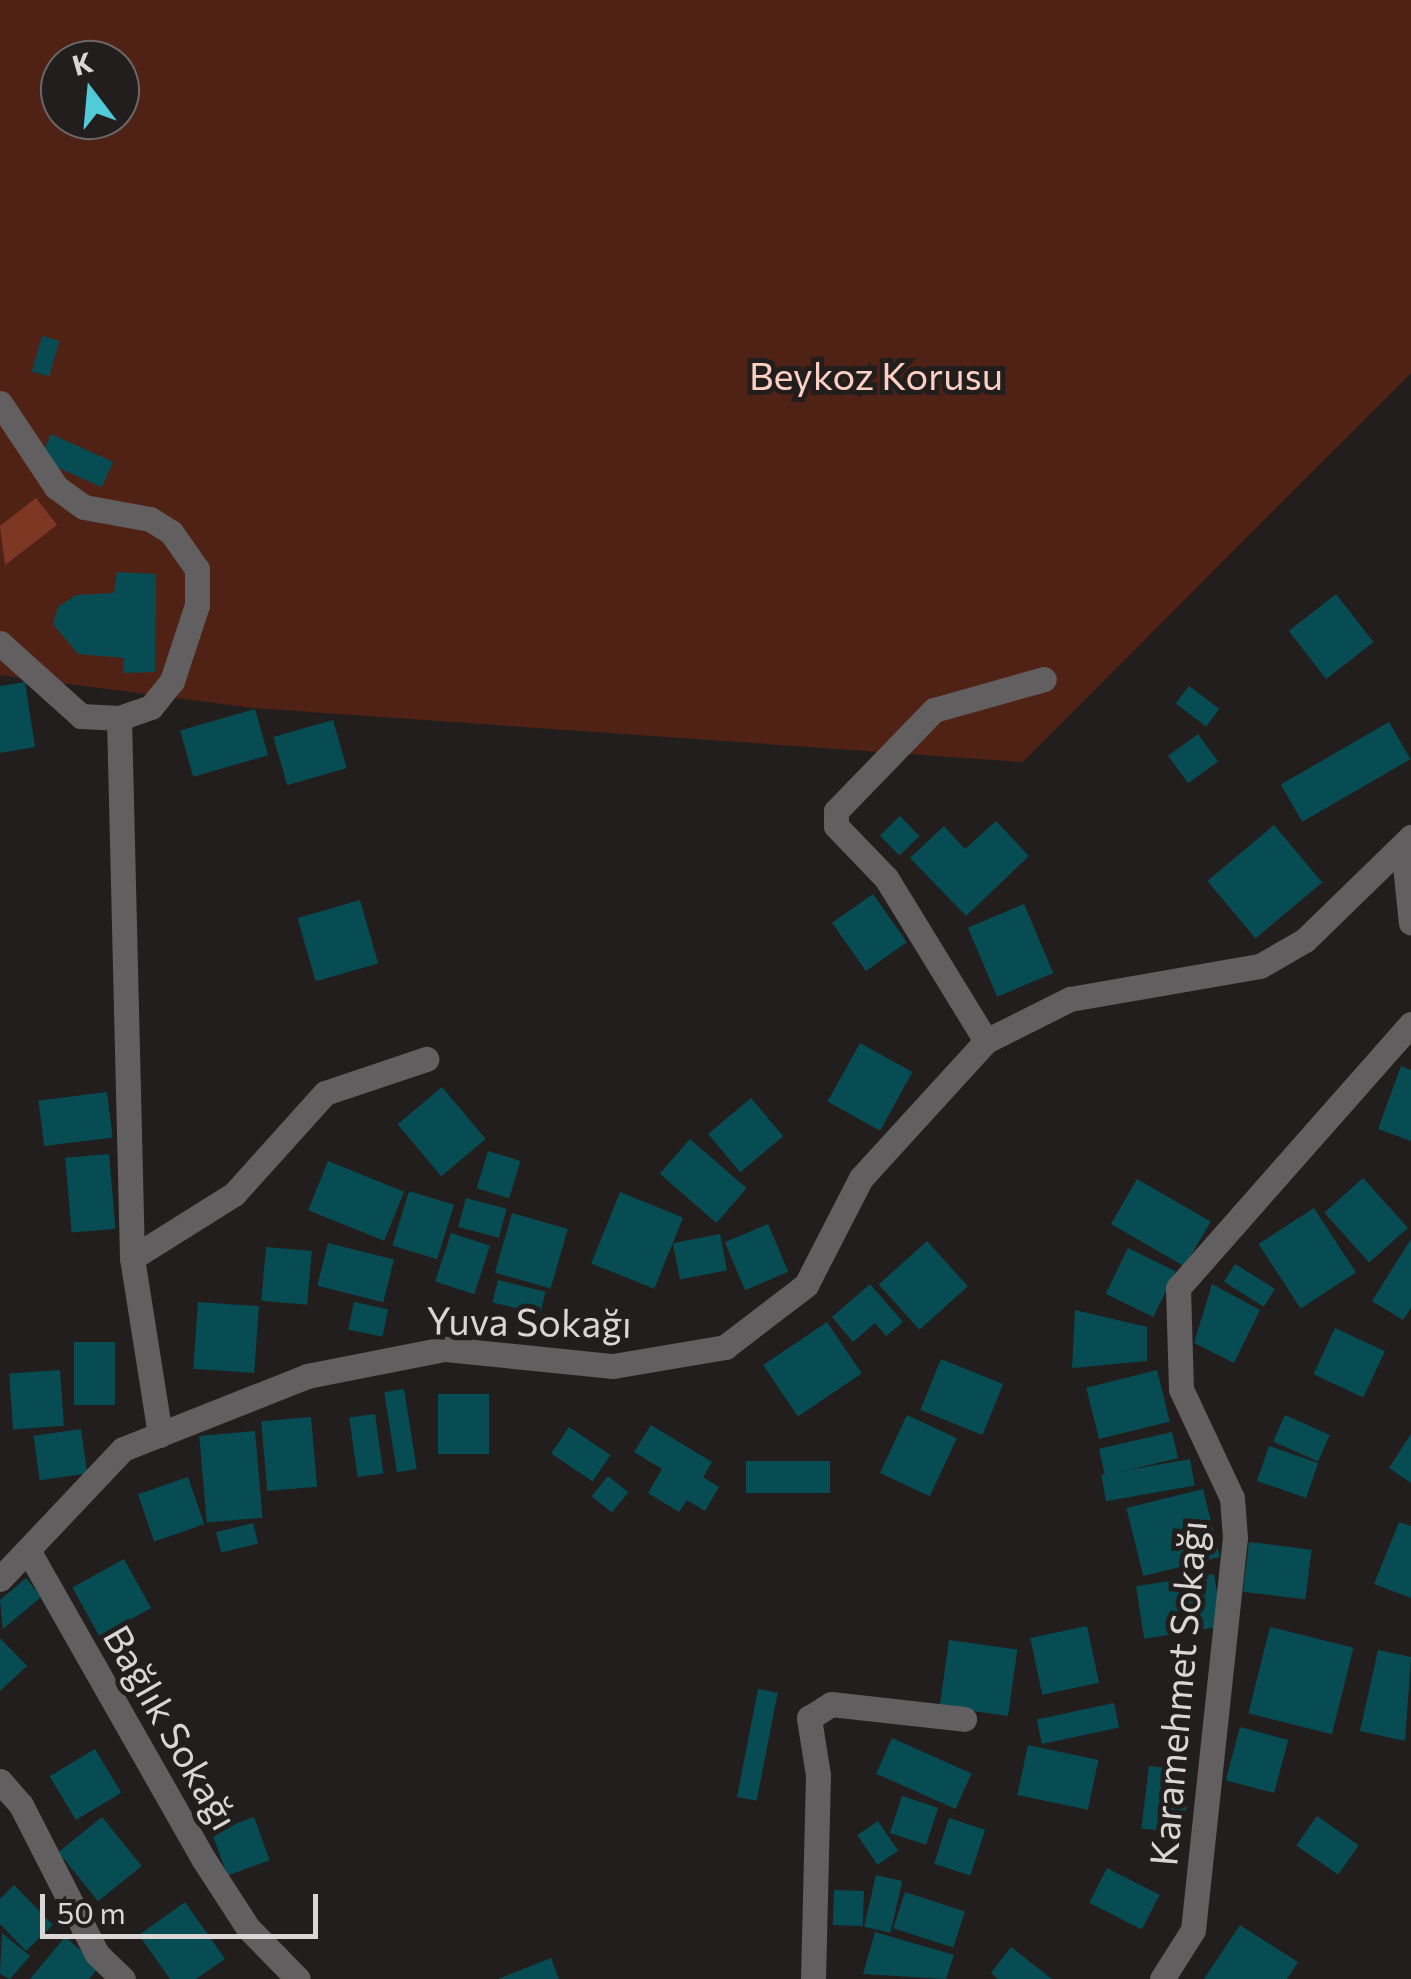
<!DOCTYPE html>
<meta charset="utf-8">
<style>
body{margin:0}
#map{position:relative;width:1411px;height:1979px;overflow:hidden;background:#221e1d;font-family:Commissioner,sans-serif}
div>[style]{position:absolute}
.green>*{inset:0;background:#502215}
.water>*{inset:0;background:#7e3722}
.building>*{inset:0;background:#074c53;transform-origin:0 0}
.minor>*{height:25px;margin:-12.5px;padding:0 12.5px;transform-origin:12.5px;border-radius:12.5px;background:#615f5f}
span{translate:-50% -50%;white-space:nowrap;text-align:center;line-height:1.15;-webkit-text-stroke:10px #221e1d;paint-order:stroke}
.park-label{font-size:38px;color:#fdd0c3}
.street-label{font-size:38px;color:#d9d6d5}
.north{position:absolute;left:40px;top:40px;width:100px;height:100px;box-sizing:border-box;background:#221e1d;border:2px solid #6b6867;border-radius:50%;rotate:344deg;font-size:28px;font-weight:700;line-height:40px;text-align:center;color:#d9d6d5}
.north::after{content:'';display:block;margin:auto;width:35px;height:45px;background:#52cbd9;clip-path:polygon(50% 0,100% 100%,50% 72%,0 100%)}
.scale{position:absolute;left:40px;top:1894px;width:278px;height:45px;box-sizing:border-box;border:5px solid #d9d6d5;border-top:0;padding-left:12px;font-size:30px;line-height:35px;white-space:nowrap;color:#d9d6d5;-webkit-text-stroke:8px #221e1d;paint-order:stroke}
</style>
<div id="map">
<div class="green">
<i style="clip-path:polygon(evenodd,0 0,1411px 0,1411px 373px,1023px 762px,253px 708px,0 675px,0 0,60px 60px,120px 60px,120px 120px,60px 120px,60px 60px)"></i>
</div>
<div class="water">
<i style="clip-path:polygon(36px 498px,57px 525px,5px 565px,0 526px)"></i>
</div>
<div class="building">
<i style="left:42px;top:336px;width:18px;height:37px;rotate:16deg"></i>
<i style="left:51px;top:434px;width:68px;height:28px;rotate:24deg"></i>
<i style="clip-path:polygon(117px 572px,156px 574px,155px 672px,123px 673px,124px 658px,78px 654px,53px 624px,58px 607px,76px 595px,114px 593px)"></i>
<i style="left:1336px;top:594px;width:61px;height:60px;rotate:52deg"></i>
<i style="clip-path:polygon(25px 682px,35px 747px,0 753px,0 686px)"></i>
<i style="left:1189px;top:686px;width:38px;height:22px;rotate:37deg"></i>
<i style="left:255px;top:709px;width:48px;height:78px;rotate:74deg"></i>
<i style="left:333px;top:720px;width:50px;height:62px;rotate:74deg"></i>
<i style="left:1389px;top:722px;width:43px;height:125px;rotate:60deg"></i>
<i style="left:1198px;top:734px;width:34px;height:37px;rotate:54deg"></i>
<i style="left:900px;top:816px;width:28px;height:28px;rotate:46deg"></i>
<i style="clip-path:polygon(996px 821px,1029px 856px,966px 916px,910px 858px,944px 826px,965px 849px)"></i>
<i style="left:1274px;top:825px;width:75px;height:87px;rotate:50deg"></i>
<i style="left:873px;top:894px;width:59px;height:50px;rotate:55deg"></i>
<i style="left:360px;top:900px;width:66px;height:65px;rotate:74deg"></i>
<i style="left:1024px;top:904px;width:75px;height:61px;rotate:67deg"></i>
<i style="left:860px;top:1043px;width:60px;height:67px;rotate:29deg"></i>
<i style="clip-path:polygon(1401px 1066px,1411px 1070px,1411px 1141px,1378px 1129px)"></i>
<i style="left:442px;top:1087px;width:68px;height:58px;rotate:50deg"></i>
<i style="left:107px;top:1092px;width:46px;height:69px;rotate:83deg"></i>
<i style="left:751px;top:1098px;width:50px;height:56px;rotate:50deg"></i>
<i style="left:690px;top:1139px;width:75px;height:46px;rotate:41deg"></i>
<i style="left:488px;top:1151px;width:34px;height:39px;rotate:17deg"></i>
<i style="left:109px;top:1154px;width:75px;height:44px;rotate:85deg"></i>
<i style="left:328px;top:1161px;width:82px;height:53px;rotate:22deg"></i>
<i style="left:1363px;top:1178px;width:67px;height:52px;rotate:48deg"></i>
<i style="left:1137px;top:1179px;width:85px;height:52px;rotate:30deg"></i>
<i style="left:409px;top:1191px;width:47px;height:57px;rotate:17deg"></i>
<i style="left:620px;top:1192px;width:68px;height:77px;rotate:22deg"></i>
<i style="left:466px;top:1198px;width:42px;height:30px;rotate:15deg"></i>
<i style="left:1314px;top:1208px;width:77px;height:66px;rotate:57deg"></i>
<i style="left:512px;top:1213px;width:58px;height:62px;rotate:16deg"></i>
<i style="left:768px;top:1224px;width:52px;height:47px;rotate:67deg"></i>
<i style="left:451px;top:1233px;width:41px;height:51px;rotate:18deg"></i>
<i style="left:720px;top:1234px;width:37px;height:48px;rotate:79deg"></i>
<i style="clip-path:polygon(1411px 1239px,1411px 1308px,1403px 1320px,1372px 1301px)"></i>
<i style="left:927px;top:1241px;width:61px;height:65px;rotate:48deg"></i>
<i style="left:328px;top:1243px;width:68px;height:44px;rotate:14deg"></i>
<i style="left:266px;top:1247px;width:46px;height:54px;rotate:5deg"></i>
<i style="left:1128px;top:1248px;width:53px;height:51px;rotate:26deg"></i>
<i style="left:1235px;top:1264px;width:47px;height:21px;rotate:32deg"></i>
<i style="left:498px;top:1280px;width:49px;height:23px;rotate:14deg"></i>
<i style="clip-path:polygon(870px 1284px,903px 1322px,886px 1336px,875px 1323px,853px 1342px,832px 1317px)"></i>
<i style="clip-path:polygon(1212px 1284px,1260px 1310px,1234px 1363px,1194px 1343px)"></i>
<i style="left:198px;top:1302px;width:61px;height:67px;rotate:4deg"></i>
<i style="left:354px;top:1302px;width:35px;height:28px;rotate:12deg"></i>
<i style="clip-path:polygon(1075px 1310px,1147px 1327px,1147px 1361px,1072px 1368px)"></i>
<i style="left:827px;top:1322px;width:62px;height:77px;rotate:56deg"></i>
<i style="left:1335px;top:1328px;width:55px;height:51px;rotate:25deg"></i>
<i style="left:74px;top:1342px;width:41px;height:63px"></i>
<i style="left:941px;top:1359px;width:67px;height:55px;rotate:22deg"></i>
<i style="left:60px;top:1370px;width:56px;height:51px;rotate:86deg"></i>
<i style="left:1157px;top:1370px;width:53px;height:73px;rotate:76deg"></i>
<i style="left:404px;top:1389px;width:81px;height:20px;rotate:81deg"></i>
<i style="left:438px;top:1394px;width:51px;height:60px"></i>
<i style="left:375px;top:1414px;width:60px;height:26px;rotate:82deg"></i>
<i style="left:907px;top:1415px;width:55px;height:64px;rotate:25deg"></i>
<i style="left:1285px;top:1415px;width:49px;height:29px;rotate:24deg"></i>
<i style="left:311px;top:1417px;width:70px;height:50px;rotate:85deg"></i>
<i style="clip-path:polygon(651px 1425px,712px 1462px,703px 1477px,719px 1487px,705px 1511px,687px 1500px,679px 1512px,648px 1493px,662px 1469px,634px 1452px)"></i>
<i style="left:569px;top:1427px;width:50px;height:32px;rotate:34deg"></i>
<i style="left:81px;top:1429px;width:45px;height:48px;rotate:82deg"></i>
<i style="left:255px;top:1431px;width:87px;height:56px;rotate:85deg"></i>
<i style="left:1172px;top:1432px;width:27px;height:75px;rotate:77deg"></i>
<i style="clip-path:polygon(1411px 1434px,1411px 1483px,1389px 1468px)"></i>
<i style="left:1269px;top:1446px;width:52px;height:37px;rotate:19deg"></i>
<i style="left:1190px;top:1459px;width:27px;height:90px;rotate:80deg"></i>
<i style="left:830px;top:1461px;width:32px;height:84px;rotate:90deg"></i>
<i style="left:608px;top:1476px;width:26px;height:26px;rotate:39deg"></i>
<i style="left:188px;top:1477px;width:50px;height:53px;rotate:71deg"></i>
<i style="left:1203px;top:1489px;width:70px;height:79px;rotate:76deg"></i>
<i style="clip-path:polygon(1399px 1522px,1411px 1526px,1411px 1598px,1374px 1584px)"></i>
<i style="left:253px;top:1523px;width:21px;height:38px;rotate:76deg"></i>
<i style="left:1249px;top:1542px;width:63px;height:50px;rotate:7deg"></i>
<i style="left:124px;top:1559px;width:56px;height:59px;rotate:61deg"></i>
<i style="left:1214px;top:1574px;width:53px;height:79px;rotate:81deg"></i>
<i style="clip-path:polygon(26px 1578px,41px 1597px,3px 1629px,0 1600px)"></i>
<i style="left:1087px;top:1626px;width:58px;height:58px;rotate:78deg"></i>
<i style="left:1270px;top:1627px;width:86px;height:89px;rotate:14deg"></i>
<i style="clip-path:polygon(0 1638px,27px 1666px,0 1691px)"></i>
<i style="left:949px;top:1640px;width:69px;height:67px;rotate:8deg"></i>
<i style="clip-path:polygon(1378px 1650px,1411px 1657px,1405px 1741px,1360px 1731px)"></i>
<i style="left:758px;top:1689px;width:20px;height:110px;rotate:11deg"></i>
<i style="left:1114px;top:1703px;width:25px;height:79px;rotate:78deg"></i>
<i style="left:1240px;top:1727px;width:50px;height:55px;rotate:15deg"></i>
<i style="left:892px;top:1738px;width:87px;height:39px;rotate:24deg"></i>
<i style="left:1028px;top:1745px;width:72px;height:51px;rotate:12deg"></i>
<i style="left:95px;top:1749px;width:51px;height:53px;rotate:59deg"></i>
<i style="left:1149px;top:1766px;width:42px;height:63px;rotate:7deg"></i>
<i style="left:902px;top:1796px;width:38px;height:39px;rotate:18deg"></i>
<i style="left:1317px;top:1816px;width:51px;height:36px;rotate:35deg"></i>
<i style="left:102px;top:1817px;width:63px;height:56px;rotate:51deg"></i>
<i style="left:254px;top:1817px;width:46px;height:45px;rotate:70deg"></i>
<i style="left:949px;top:1818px;width:38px;height:48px;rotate:18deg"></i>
<i style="left:878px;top:1821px;width:36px;height:25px;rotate:56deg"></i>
<i style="left:1107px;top:1868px;width:59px;height:39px;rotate:27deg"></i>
<i style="left:876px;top:1875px;width:27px;height:53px;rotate:13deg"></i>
<i style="clip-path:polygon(14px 1885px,53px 1925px,26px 1951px,0 1924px,0 1899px)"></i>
<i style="left:834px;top:1890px;width:30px;height:35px;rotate:2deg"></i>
<i style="left:905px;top:1892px;width:63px;height:38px;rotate:18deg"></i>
<i style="clip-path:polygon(185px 1902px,225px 1959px,196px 1979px,170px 1979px,139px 1935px)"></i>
<i style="clip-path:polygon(1240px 1925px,1298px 1962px,1287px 1979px,1204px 1979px)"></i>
<i style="clip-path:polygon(875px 1932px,954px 1955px,946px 1979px,863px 1974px)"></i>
<i style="clip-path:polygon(2px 1933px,30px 1956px,10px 1979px,0 1974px)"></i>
<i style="clip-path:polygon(65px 1937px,100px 1966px,89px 1979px,30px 1979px)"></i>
<i style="clip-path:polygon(1011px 1947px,1052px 1979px,998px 1979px,991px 1973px)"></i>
<i style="clip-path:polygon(551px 1958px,559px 1979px,498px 1979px)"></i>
</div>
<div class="minor">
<i style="left:0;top:403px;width:101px;rotate:56.3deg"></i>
<i style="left:56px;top:487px;width:34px;rotate:36deg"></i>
<i style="left:84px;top:507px;width:67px;rotate:10.3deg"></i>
<i style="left:150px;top:519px;width:25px;rotate:32deg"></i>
<i style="left:171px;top:532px;width:45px;rotate:54.9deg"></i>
<i style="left:197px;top:569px;width:36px;rotate:90deg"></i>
<i style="left:197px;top:605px;width:80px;rotate:108.2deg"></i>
<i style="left:172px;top:681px;width:33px;rotate:129deg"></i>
<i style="left:151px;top:707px;width:34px;rotate:161deg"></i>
<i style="left:119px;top:718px;width:38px;rotate:-177deg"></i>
<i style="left:81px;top:716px;width:109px;rotate:-138deg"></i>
<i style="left:119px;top:718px;width:540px;rotate:88.62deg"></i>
<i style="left:132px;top:1258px;width:179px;rotate:81deg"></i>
<i style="left:1403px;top:846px;width:77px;rotate:84.1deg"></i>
<i style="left:986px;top:1041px;width:191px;rotate:-121.5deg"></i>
<i style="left:886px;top:878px;width:72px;rotate:-133.9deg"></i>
<i style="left:836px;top:826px;width:15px;rotate:-90deg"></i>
<i style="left:836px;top:811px;width:141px;rotate:-45.9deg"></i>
<i style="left:934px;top:710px;width:114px;rotate:-15.7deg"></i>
<i style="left:132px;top:1258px;width:120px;rotate:-32.1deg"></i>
<i style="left:234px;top:1194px;width:136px;rotate:-48deg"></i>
<i style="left:325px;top:1093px;width:107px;rotate:-18.6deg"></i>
<i style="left:29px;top:1552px;width:354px;rotate:60.4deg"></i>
<i style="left:204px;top:1860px;width:81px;rotate:57.1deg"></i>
<i style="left:248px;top:1928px;width:71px;rotate:45.6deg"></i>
<i style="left:0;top:1579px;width:179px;rotate:-46.6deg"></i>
<i style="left:123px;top:1449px;width:198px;rotate:-21.6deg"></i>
<i style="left:307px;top:1376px;width:141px;rotate:-11.1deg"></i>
<i style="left:445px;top:1349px;width:169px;rotate:5.8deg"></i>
<i style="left:613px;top:1366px;width:114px;rotate:-9.6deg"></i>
<i style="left:725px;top:1347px;width:102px;rotate:-37.4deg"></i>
<i style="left:806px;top:1285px;width:120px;rotate:-62.8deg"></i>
<i style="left:861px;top:1178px;width:185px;rotate:-47.6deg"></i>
<i style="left:986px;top:1041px;width:94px;rotate:-26.6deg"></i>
<i style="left:1070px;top:999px;width:193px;rotate:-9.9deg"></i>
<i style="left:1260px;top:966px;width:52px;rotate:-30deg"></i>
<i style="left:1305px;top:940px;width:148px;rotate:-44.2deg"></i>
<i style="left:0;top:1781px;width:32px;rotate:49deg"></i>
<i style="left:21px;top:1805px;width:167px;rotate:63deg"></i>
<i style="left:97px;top:1954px;width:36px;rotate:44deg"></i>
<i style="left:813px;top:1979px;width:204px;rotate:-88.6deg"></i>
<i style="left:818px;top:1775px;width:58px;rotate:-99deg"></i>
<i style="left:809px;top:1718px;width:26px;rotate:-32deg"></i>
<i style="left:831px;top:1704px;width:134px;rotate:6.4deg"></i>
<i style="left:1162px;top:1979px;width:58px;rotate:-57.7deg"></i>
<i style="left:1193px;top:1930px;width:394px;rotate:-83.9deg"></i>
<i style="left:1235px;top:1538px;width:40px;rotate:-94.3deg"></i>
<i style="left:1232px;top:1498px;width:120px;rotate:-115.1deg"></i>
<i style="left:1181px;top:1389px;width:101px;rotate:-91.7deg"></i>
<i style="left:1178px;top:1288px;width:352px;rotate:-48.6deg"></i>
</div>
<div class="park-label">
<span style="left:876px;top:375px">Beykoz Korusu</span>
</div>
<div class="street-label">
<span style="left:529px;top:1321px;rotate:1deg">Yuva Sokağı</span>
<span style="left:1177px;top:1693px;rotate:-85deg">Karamehmet Sokağı</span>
<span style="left:172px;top:1727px;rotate:60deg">Bağlık Sokağı</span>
</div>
<div class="north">K</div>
<div class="scale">50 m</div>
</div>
